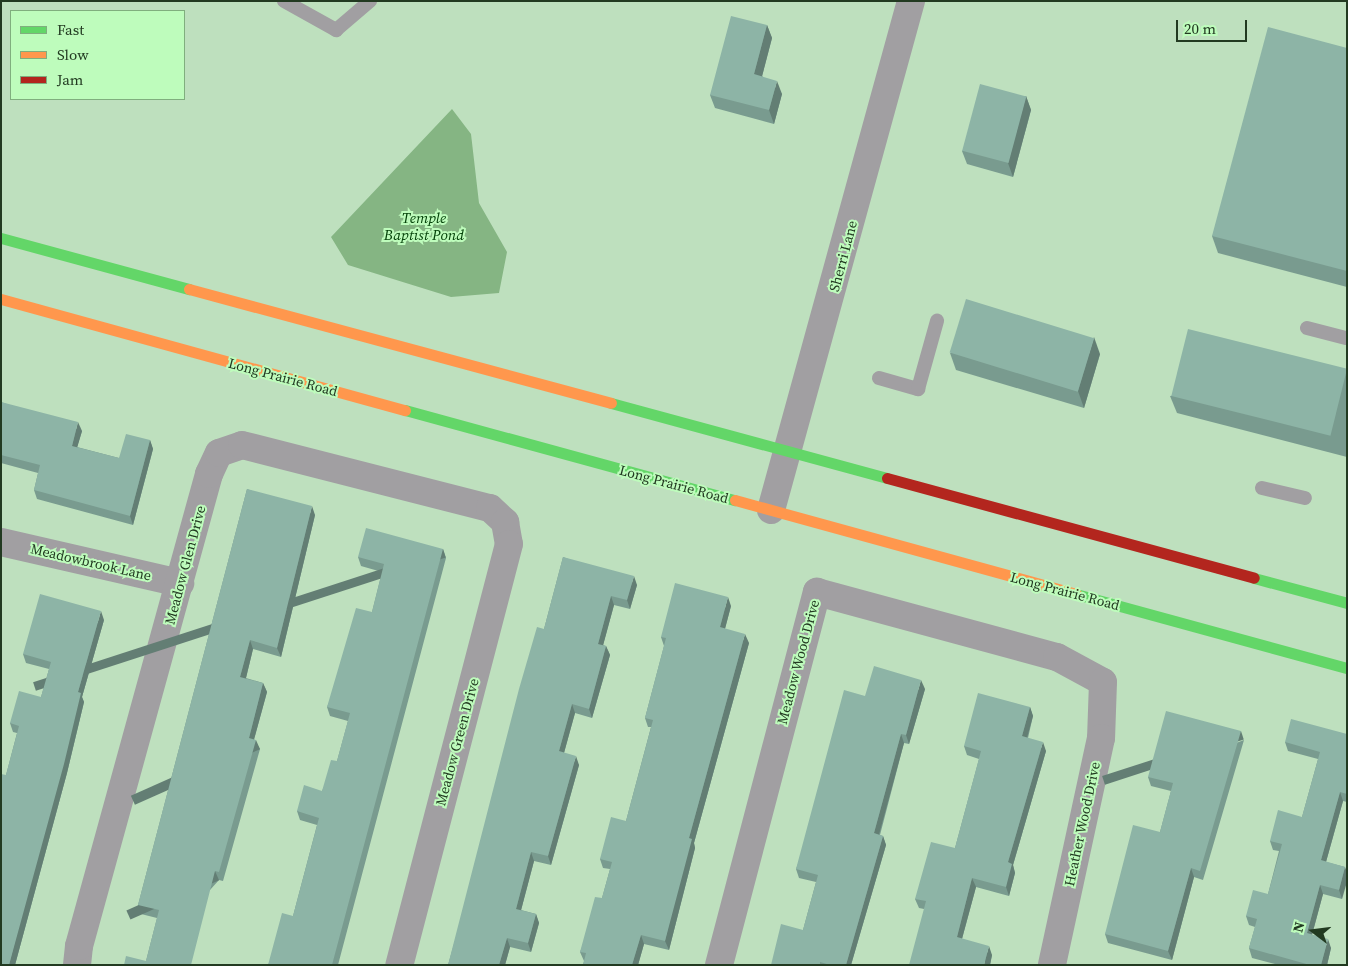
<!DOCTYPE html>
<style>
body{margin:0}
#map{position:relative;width:1348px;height:966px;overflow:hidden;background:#bee0be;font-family:"Source Serif 4",serif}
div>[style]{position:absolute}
.water>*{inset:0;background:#85b583}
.lane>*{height:14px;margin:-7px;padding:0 7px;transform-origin:7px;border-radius:7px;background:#a19fa2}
.street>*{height:28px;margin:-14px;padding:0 14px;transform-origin:14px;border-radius:14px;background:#a19fa2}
.fast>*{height:11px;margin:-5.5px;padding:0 5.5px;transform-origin:5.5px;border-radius:5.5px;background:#63d668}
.slow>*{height:11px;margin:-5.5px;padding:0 5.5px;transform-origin:5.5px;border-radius:5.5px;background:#ff974d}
.jam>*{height:11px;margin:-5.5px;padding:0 5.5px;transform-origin:5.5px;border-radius:5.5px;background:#b3261e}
.wall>*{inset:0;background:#799b8f}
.shaded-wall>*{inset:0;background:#637e74;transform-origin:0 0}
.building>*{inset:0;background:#8db4a6;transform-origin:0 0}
span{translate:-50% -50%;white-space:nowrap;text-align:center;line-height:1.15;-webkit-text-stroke:4px #befcbc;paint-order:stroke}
.street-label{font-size:14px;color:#223a21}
.water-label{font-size:15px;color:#044209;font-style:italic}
.frame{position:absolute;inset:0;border:2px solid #223a21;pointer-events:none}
.legend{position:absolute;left:10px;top:10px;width:175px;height:90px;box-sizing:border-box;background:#befcbc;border:1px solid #80ae7e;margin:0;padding:6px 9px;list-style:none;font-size:15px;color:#223a21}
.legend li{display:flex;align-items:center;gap:10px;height:25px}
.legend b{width:25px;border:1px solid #80ae7e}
.north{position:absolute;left:1288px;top:906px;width:50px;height:50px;-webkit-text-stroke:4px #befcbc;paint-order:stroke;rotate:285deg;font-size:14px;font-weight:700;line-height:20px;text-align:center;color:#223a21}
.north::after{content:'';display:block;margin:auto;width:18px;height:22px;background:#223a21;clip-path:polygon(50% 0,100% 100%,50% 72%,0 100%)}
.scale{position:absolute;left:1176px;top:20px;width:71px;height:22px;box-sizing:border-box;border:2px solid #223a21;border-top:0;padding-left:6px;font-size:15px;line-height:18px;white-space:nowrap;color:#223a21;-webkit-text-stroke:4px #befcbc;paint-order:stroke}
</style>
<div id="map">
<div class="water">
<i style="clip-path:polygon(452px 109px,471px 134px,479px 203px,507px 252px,499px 293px,451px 297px,348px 265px,331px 237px)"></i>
</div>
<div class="lane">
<i style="left:284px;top:1px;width:60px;rotate:29.1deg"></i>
<i style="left:336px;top:30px;width:45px;rotate:-40.5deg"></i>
<i style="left:1307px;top:328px;width:40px;rotate:14.4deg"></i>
<i style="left:879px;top:378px;width:41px;rotate:15.8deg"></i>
<i style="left:918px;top:389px;width:71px;rotate:-74.4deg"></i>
<i style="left:1262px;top:488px;width:44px;rotate:13.1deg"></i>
</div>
<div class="street">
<i style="left:771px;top:510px;width:528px;rotate:-74.62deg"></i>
<i style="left:1px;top:542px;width:184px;rotate:12.9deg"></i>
<i style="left:77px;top:965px;width:19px;rotate:-84deg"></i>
<i style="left:79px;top:946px;width:490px;rotate:-74.6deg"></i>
<i style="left:209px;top:474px;width:23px;rotate:-65deg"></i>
<i style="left:219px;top:453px;width:24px;rotate:-19deg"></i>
<i style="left:242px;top:445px;width:256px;rotate:14.3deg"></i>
<i style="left:490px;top:508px;width:21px;rotate:43deg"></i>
<i style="left:505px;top:522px;width:22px;rotate:80deg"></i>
<i style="left:509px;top:544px;width:435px;rotate:104.6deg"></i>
<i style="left:719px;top:965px;width:386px;rotate:-75.3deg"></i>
<i style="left:817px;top:592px;width:249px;rotate:15.2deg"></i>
<i style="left:1057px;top:657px;width:52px;rotate:28.5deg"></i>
<i style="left:1103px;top:682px;width:56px;rotate:92deg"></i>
<i style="left:1101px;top:738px;width:232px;rotate:102.2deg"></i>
</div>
<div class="fast">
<i style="left:1px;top:238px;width:195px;rotate:15.2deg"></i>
<i style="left:611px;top:403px;width:286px;rotate:15.2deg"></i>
<i style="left:405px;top:410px;width:342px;rotate:15.3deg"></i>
<i style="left:1254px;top:578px;width:96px;rotate:15deg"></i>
<i style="left:1076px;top:594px;width:281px;rotate:15.3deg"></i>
</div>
<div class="slow">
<i style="left:189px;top:289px;width:437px;rotate:15.1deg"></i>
<i style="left:1px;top:299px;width:419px;rotate:15.4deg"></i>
<i style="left:735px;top:500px;width:354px;rotate:15.4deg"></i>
</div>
<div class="jam">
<i style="left:887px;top:478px;width:380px;rotate:15.2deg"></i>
</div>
<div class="wall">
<i style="clip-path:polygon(767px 25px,772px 38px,762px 76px,782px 94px,774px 124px,715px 108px,710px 95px)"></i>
<i style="clip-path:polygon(1347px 48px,1347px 287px,1218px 253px,1212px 236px)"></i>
<i style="clip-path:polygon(1026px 96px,1031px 110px,1013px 177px,967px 164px,962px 151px)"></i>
<i style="clip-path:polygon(950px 353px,1100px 354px,1084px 408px,956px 370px)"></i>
<i style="clip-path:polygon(1347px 370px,1347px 457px,1177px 413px,1170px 396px)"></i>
<i style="clip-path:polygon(1px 402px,82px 431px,77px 447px,119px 458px,150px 440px,153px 449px,133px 525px,37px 499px,34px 490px,38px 473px,1px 463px)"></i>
<i style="clip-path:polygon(247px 489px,315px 515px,281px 657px,253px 649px,246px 678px,263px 683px,267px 692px,254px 739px,260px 749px,223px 881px,219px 880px,146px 961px,157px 918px,141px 914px,138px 905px)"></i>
<i style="clip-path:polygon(443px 549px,446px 558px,338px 965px,268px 965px,293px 916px,317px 825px,300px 820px,297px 811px,322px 791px,337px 761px,348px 721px,330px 716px,327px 707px,372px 612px,382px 572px,361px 566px,358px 557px)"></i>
<i style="clip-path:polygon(563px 557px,637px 585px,630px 609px,614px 605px,603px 645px,606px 646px,610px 655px,592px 718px,575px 713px,564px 753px,579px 765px,551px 865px,534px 861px,521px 910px,536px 914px,539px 923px,531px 952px,510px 947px,505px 965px,448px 965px,544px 629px)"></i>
<i style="clip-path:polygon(731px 606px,725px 629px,749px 643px,694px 843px,695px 848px,669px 950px,644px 944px,638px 965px,583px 965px,584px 961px,580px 952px,602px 898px,610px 869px,603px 868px,600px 859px,626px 821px,651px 727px,648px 727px,645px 718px,664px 646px,661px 637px)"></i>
<i style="clip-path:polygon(104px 620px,82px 697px,84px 702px,67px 773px,15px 965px,1px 965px,6px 775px,17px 733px,13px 732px,10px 723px,41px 697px,49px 669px,26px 663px,23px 654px)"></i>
<i style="clip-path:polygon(925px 689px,909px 744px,904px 743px,880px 835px,883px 836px,886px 845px,851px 965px,771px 965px,803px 930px,816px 882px,799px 878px,796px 869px,865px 696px)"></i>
<i style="clip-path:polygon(1030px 707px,1033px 716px,1028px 738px,1046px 751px,1013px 865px,1015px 873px,1009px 896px,976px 887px,962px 939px,992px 955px,990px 965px,924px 909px,919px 908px,915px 899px,955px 848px,979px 759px,967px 755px,964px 746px)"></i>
<i style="clip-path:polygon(1347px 734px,1347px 802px,1343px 801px,1326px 862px,1345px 867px,1342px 899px,1323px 894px,1312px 935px,1331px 948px,1327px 965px,1279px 965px,1252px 958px,1249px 948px,1255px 927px,1249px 925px,1246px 916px,1268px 894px,1279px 851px,1273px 850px,1270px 841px,1302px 817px,1318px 759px,1288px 751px,1285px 742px)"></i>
<i style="clip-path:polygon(1244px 740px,1203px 880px,1194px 877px,1172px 960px,1108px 943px,1105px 934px,1160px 832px,1171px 791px,1151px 786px,1148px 777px)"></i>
</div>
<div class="shaded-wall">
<i style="clip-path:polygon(767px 25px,772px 38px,759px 88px,754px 74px)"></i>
<i style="clip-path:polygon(777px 81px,782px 94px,774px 124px,769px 110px)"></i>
<i style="clip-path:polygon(1026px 96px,1031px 110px,1013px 177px,1008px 163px)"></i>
<i style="clip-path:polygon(1094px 337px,1100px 354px,1084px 408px,1078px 391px)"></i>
<i style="clip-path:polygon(78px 422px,82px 431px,75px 455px,72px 446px)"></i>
<i style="clip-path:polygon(150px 440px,153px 449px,133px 525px,130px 516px)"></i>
<i style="clip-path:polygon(312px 506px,315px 515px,281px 657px,277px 648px)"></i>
<i style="left:443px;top:549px;width:9px;height:431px;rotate:72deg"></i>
<i style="clip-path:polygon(634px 576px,637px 585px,630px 609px,627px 600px)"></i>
<i style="clip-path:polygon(611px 596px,614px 605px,601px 653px,598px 644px)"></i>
<i style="clip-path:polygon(728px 597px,731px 606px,723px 636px,720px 627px)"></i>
<i style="clip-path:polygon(101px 611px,104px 620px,82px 697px,84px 702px,67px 773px,15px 965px,9px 965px,78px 692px)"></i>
<i style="clip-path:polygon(745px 634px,749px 643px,694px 843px,695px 848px,669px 950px,665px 941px,689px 838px)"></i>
<i style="clip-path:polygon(250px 640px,253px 649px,244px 686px,240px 677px)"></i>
<i style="clip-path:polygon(606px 646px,610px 655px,592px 718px,589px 709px)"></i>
<i style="clip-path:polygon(921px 680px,925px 689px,909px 744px,906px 735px)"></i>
<i style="clip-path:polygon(263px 683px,267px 692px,252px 747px,249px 738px)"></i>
<i style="clip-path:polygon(572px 704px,575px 713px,562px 760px,559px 751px)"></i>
<i style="clip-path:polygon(1030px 707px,1033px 716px,1025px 745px,1022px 736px)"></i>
<i style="left:1241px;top:731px;width:9px;height:146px;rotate:72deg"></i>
<i style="clip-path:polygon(901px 734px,904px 743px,877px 842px,874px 833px)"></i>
<i style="left:256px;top:740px;width:10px;height:137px;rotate:66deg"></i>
<i style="clip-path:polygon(1043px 742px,1046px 751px,1013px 865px,1015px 873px,1009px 896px,1006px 887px,1008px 862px)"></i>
<i style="clip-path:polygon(576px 756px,579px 765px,551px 865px,548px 856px)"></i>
<i style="clip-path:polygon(1340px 792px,1343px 801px,1324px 869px,1321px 860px)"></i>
<i style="clip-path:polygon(883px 836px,886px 845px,851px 965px,846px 965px)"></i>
<i style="clip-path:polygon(531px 852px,534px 861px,519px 918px,516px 909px)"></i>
<i style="clip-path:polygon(1345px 867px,1347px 872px,1347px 882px,1342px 899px,1339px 890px)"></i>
<i style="clip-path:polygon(1191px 868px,1194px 877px,1172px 960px,1168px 951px)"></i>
<i style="left:215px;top:871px;width:10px;height:97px;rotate:66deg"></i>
<i style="clip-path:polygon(972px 878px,976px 887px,960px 946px,957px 937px)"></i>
<i style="clip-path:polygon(1320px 885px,1323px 894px,1310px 942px,1307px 933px)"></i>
<i style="clip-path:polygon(536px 914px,539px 923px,531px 952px,528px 943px)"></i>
<i style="clip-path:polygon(641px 935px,644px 944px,638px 965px,632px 965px)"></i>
<i style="clip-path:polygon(507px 938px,510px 947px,505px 965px,499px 965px)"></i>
<i style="clip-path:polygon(1328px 939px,1331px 948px,1327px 965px,1321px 965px)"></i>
<i style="clip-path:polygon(989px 946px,992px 955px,990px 965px,984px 965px)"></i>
</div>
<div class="building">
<i style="clip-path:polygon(731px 16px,767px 25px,754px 74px,777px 81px,769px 110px,710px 95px)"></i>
<i style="clip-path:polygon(1268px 27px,1347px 48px,1347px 271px,1212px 236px)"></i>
<i style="left:980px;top:84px;width:48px;height:69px;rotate:15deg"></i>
<i style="left:966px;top:299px;width:134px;height:56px;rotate:17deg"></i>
<i style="left:1188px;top:329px;width:164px;height:69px;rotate:14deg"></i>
<i style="clip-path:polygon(1px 402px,78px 422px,72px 446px,119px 458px,126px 434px,150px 440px,130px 516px,34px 490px,40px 465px,1px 455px)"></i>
<i style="clip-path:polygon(247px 489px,312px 506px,277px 648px,250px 640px,240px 677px,263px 683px,249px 738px,256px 740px,219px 872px,215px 871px,191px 965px,124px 965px,126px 956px,146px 961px,159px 910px,138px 905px)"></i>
<i style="clip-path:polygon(366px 528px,443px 549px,332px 965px,268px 965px,282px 913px,293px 916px,319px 818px,297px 811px,304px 785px,322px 791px,331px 760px,337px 761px,350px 713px,327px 707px,356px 608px,372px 612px,384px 564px,358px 557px)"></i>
<i style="clip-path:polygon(563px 557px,634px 576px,627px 600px,611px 596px,598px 644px,606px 646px,589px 709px,572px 704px,559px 751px,576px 756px,548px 856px,531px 852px,516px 909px,536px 914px,528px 943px,507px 938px,499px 965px,448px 965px,519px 689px,537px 627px,544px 629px)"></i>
<i style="clip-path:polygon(675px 583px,728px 597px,720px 627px,745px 634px,689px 838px,692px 839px,665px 941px,641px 935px,632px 965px,583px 965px,586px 953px,580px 952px,595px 897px,602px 898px,612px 862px,600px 859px,611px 817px,626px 821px,653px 720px,645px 718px,666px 638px,661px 637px)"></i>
<i style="clip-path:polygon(40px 594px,101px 611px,78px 692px,81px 693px,64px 764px,9px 965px,1px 965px,1px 774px,6px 775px,19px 726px,10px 723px,19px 691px,41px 697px,51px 662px,23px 654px)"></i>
<i style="clip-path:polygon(874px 666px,921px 680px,906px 735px,901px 734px,874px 833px,883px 836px,846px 965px,830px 965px,820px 962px,820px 965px,771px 965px,781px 924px,803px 930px,818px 875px,796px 869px,844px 690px,865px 696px)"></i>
<i style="clip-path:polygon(978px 693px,1030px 707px,1022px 736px,1043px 742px,1008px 862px,1012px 864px,1006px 887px,972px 878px,957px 937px,989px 946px,984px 965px,909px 965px,926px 901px,915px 899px,931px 842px,955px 848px,981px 751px,964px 746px)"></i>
<i style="clip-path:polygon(1166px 711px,1241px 731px,1200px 871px,1191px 868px,1168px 951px,1105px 934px,1133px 825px,1160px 832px,1173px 783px,1148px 777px)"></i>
<i style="clip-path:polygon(1291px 719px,1347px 734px,1347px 794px,1340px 792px,1321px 860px,1345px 867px,1339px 890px,1320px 885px,1307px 933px,1328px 939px,1321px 965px,1310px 965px,1249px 948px,1257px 919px,1246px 916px,1253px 890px,1268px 894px,1282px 844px,1270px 841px,1278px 810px,1302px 817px,1320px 752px,1285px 742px)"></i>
</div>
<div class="street-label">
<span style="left:843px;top:256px;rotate:-75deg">Sherri Lane</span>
<span style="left:283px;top:377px;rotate:15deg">Long Prairie Road</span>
<span style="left:674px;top:484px;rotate:15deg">Long Prairie Road</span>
<span style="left:91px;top:562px;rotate:13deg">Meadowbrook Lane</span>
<span style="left:185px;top:565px;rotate:-75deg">Meadow Glen Drive</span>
<span style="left:1065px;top:591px;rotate:15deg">Long Prairie Road</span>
<span style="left:798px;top:662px;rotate:-75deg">Meadow Wood Drive</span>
<span style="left:457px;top:742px;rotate:-75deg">Meadow Green Drive</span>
<span style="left:1082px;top:824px;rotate:-78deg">Heather Wood Drive</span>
</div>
<div class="water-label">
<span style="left:424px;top:226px">Temple<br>Baptist Pond</span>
</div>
<div class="frame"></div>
<ul class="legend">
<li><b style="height:6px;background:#63d668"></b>Fast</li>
<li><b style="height:6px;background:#ff974d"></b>Slow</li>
<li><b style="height:6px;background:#b3261e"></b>Jam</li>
</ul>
<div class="north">N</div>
<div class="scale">20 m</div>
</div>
